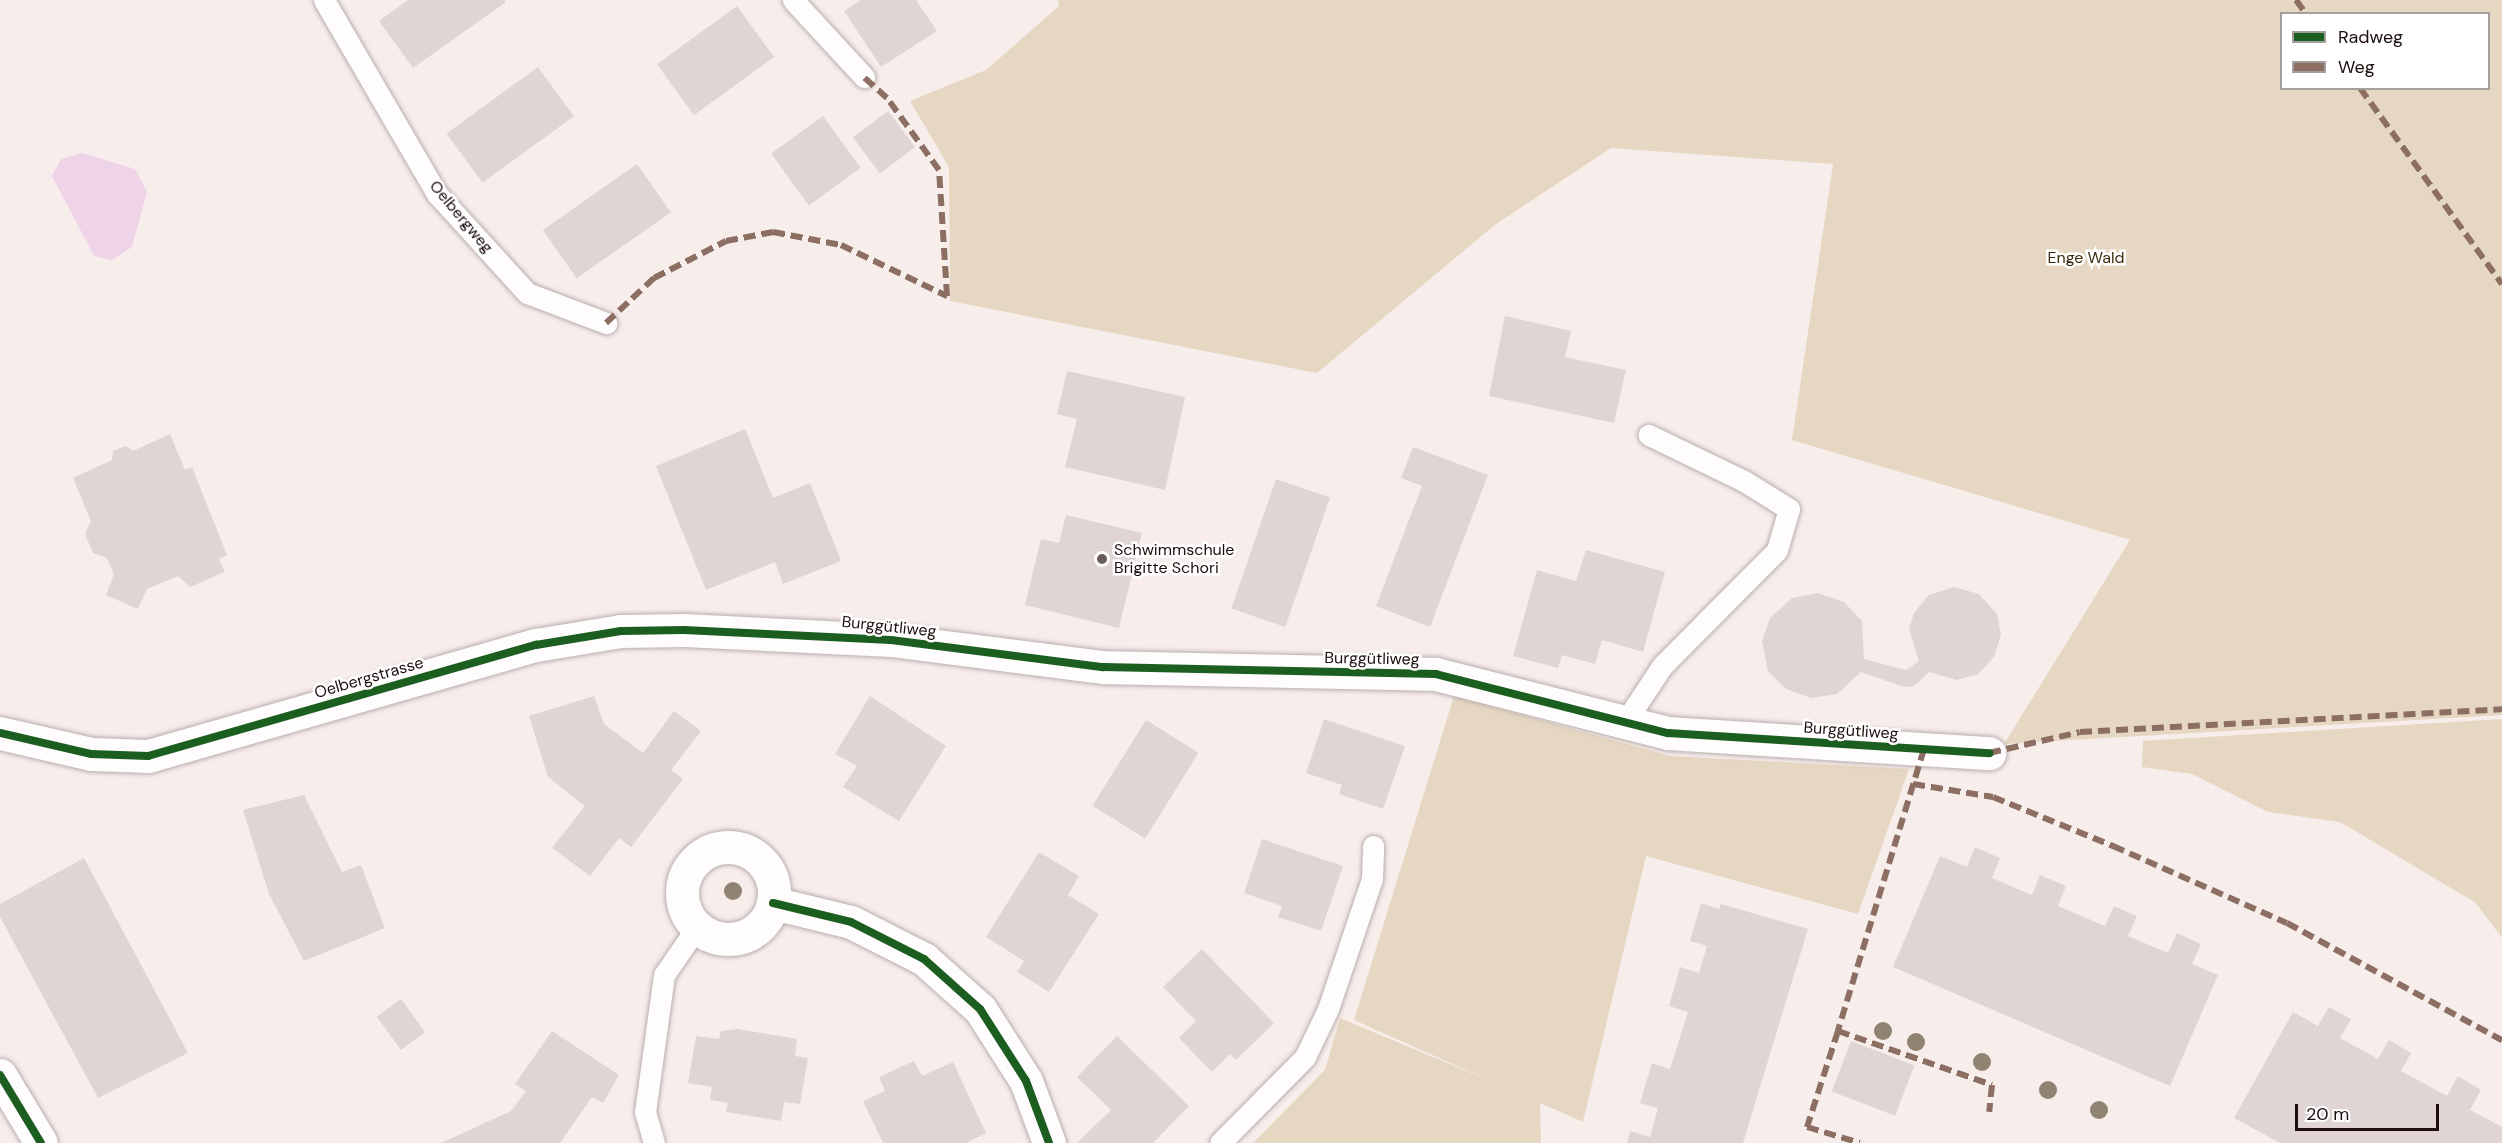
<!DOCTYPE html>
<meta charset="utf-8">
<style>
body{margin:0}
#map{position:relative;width:2502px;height:1143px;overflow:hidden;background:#f7eeec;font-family:"DM Sans",sans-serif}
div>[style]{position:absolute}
.green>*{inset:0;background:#e6d7c2}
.water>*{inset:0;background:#efd3e8}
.building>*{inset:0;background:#e0d4d5;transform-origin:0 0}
.roads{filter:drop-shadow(0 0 2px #b9aead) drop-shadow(0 0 2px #b9aead)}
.lane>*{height:21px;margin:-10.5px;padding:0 10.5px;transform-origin:10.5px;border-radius:10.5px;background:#fefcfc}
.street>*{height:33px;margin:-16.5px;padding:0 16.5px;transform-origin:16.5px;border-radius:16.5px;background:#fefcfc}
.street>.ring{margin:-16.5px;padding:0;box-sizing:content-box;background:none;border:33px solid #fefcfc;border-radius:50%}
.secondary>*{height:33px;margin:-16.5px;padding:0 16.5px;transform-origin:16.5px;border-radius:16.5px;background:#fefcfc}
.quiet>*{height:6px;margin-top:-3px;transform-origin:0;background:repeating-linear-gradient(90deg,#8d6e63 0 12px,transparent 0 18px)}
.cycleway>*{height:8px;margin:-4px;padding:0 4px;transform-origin:4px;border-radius:4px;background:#1b5e20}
.trees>*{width:18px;height:18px;margin:-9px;border-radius:50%;background:#908371}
.dots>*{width:16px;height:16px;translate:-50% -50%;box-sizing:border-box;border:3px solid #fff;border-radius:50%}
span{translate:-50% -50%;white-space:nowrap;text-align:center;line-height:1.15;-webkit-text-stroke:5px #fff;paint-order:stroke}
.street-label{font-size:16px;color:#1c0e0d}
.park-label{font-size:16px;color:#3c2c0d}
.poi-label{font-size:16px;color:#1c0e0d}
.left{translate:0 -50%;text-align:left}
.legend{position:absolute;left:2280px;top:12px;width:210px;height:78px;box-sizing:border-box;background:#fff;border:2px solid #a49f9e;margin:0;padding:8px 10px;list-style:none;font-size:18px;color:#1c0e0d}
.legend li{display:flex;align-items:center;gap:12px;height:30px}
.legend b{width:30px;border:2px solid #a49f9e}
.scale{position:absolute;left:2295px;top:1104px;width:144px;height:27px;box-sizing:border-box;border:3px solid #1c0e0d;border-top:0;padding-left:8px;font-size:18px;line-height:21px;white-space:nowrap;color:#1c0e0d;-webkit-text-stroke:4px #fff;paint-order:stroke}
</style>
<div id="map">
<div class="green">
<i style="clip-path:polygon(evenodd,1058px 0,2502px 0,2502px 715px,2004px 744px,2130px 540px,1792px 440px,1833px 164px,1611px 148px,1496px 224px,1317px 373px,950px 301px,949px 167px,910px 101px,986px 70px,1059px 6px,1058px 0,2282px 14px,2488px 14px,2488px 88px,2282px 88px,2282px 14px)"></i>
<i style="clip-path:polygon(1454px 696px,1670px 756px,1909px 769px,1858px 914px,1646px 856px,1583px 1122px,1540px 1103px,1541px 1143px,1253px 1143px,1325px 1070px,1340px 1018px,1495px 1083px,1354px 1020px)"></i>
<i style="clip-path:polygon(2502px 719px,2502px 938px,2476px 903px,2340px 822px,2268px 812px,2192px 774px,2142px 767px,2143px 741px)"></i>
</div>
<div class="water">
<i style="clip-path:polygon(82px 153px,135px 169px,147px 192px,132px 247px,112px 260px,94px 256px,52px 176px,61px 159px)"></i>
</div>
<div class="building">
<i style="clip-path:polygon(408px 0,505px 0,506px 2px,413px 68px,379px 21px)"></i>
<i style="clip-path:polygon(861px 0,916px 0,937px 31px,881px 67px,844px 11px)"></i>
<i style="left:737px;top:6px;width:63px;height:99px;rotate:54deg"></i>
<i style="left:538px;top:67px;width:61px;height:113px;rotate:54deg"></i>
<i style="left:888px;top:111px;width:45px;height:44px;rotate:53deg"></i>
<i style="left:823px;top:116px;width:64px;height:64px;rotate:54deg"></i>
<i style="left:637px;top:164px;width:59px;height:115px;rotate:55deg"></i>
<i style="clip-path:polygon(1505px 316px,1571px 331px,1565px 357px,1626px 370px,1614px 423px,1489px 396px)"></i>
<i style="clip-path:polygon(1067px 371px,1185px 397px,1165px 490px,1065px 467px,1077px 419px,1057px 414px)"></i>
<i style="clip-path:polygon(745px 429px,773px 498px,810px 483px,841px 561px,783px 584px,775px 562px,706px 590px,656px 466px)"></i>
<i style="clip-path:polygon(170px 434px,185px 470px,192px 467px,227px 555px,219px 559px,225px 572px,190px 587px,178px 576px,147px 589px,138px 609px,106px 595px,114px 574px,107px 558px,93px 553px,85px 534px,91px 521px,73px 478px,112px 460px,113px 451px,126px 446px,133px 451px)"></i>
<i style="clip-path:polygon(1413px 447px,1488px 475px,1430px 627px,1376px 606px,1422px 486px,1401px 478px)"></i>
<i style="left:1276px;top:479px;width:57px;height:137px;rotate:19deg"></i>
<i style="clip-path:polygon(1066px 515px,1142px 533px,1119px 628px,1025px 605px,1041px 539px,1059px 543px)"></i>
<i style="clip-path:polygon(1586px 550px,1665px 572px,1643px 652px,1602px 640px,1595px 664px,1562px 655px,1558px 668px,1513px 656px,1537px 570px,1576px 581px)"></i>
<i style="clip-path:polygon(1954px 587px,1979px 594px,1997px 614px,2001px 635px,1994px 657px,1978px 674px,1957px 680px,1929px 672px,1914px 686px,1904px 687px,1861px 672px,1837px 694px,1811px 698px,1786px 689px,1768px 671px,1762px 641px,1770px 618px,1792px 598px,1818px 593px,1844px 602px,1862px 621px,1864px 659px,1906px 670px,1919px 661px,1909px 629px,1914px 613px,1929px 595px)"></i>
<i style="clip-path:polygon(594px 696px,604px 724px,643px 753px,674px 711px,701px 731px,671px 770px,683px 779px,631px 847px,619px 838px,590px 876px,552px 848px,585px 806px,548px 777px,529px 716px)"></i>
<i style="clip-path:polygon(870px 696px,946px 746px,899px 821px,843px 787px,857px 766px,835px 754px)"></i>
<i style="clip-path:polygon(1324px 719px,1405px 746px,1383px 809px,1339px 794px,1342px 785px,1306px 773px)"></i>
<i style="left:1146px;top:720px;width:62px;height:101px;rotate:32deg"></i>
<i style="clip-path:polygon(304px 795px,342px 872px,361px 865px,385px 928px,304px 961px,269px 894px,243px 810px)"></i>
<i style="clip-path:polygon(1262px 839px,1343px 866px,1321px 931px,1278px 917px,1282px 906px,1244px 893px)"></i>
<i style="clip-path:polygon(1975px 847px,2000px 858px,1992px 878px,2032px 895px,2040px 875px,2066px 886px,2058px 906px,2079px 915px,2105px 926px,2114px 906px,2137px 916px,2128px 936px,2168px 953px,2177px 933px,2201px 944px,2192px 964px,2218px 975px,2170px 1086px,1893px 967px,1940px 856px,1967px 867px)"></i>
<i style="clip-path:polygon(1039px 852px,1079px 876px,1068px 895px,1099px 914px,1049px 992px,1017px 972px,1024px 961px,986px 937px)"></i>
<i style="clip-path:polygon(84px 858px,188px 1053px,98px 1098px,0 917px,0 904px)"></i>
<i style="clip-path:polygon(1701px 903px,1719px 909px,1721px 904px,1808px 929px,1743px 1143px,1627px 1143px,1630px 1131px,1650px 1137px,1658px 1108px,1640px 1103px,1652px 1063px,1670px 1069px,1688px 1012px,1669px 1006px,1680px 967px,1699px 973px,1707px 946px,1690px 941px)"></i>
<i style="clip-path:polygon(1202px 949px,1274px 1023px,1236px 1060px,1230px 1054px,1212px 1072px,1179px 1038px,1196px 1021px,1163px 987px)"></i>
<i style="left:401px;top:999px;width:41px;height:30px;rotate:54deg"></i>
<i style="clip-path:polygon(2329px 1007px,2351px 1019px,2340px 1038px,2378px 1059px,2389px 1040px,2411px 1053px,2401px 1071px,2447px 1096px,2458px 1076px,2481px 1090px,2470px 1110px,2502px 1127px,2502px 1143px,2280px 1143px,2234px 1118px,2293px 1012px,2318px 1026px)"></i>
<i style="clip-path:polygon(737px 1029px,797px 1039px,795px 1056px,808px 1058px,800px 1104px,784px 1102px,781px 1121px,726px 1112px,728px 1103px,710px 1100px,712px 1087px,688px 1083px,696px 1036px,719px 1039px,721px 1031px)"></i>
<i style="clip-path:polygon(552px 1031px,619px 1075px,603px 1103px,592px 1097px,560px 1143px,441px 1143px,511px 1111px,526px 1091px,515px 1084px)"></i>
<i style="clip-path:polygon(1117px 1036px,1189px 1106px,1153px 1143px,1077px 1143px,1111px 1110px,1077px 1077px)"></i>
<i style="left:1851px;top:1041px;width:68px;height:54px;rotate:21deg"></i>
<i style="clip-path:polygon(914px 1061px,922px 1076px,953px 1062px,986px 1133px,966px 1143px,883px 1143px,863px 1101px,885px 1091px,879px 1077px)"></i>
</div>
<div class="roads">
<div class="lane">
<i style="left:324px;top:0;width:225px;rotate:59.8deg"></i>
<i style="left:437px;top:194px;width:134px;rotate:47.7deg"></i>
<i style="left:527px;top:293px;width:85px;rotate:20.8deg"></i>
<i style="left:793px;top:0;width:105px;rotate:47.3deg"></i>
<i style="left:1625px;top:722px;width:67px;rotate:-56.5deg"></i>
<i style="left:1662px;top:666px;width:163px;rotate:-45.2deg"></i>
<i style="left:1777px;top:550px;width:43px;rotate:-73.7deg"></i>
<i style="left:1789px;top:509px;width:53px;rotate:-148.1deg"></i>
<i style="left:1744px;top:481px;width:106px;rotate:-154.2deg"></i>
<i style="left:654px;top:1143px;width:32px;rotate:-106deg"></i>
<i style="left:645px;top:1112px;width:138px;rotate:-82.1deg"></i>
<i style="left:664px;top:975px;width:58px;rotate:-55.5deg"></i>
<i style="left:1220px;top:1143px;width:121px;rotate:-45.3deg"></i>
<i style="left:1305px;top:1057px;width:53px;rotate:-64.4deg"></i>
<i style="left:1328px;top:1009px;width:137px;rotate:-71.3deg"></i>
<i style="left:1372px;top:879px;width:33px;rotate:-88deg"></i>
</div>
<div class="street">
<i style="left:0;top:733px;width:93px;rotate:13deg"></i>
<i style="left:91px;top:754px;width:57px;rotate:2deg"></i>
<i style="left:148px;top:756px;width:404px;rotate:-16deg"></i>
<i style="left:536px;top:645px;width:86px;rotate:-9.4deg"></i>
<i style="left:621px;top:631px;width:63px;rotate:-0.9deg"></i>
<i style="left:684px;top:630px;width:207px;rotate:2.8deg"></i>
<i style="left:891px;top:640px;width:214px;rotate:7.3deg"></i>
<i style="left:1103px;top:667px;width:333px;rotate:1.2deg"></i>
<i style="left:1436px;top:674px;width:239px;rotate:14.3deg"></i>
<i style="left:1668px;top:733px;width:322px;rotate:3.6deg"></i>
<i class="ring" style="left:682px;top:847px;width:59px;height:59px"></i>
<i style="left:773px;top:903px;width:80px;rotate:13.7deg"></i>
<i style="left:851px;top:922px;width:82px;rotate:26.9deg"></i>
<i style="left:924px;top:959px;width:75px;rotate:41.8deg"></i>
<i style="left:980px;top:1009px;width:85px;rotate:57.4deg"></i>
<i style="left:1026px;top:1081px;width:66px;rotate:69.6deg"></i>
</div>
<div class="secondary">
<i style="left:0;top:1075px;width:79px;rotate:58.9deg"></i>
</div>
</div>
<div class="quiet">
<i style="left:2296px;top:0;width:17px;rotate:54deg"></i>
<i style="left:2360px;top:88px;width:242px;rotate:54.1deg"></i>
<i style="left:606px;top:323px;width:66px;rotate:-43.2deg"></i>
<i style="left:654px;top:278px;width:81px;rotate:-27.2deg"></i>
<i style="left:726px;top:241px;width:48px;rotate:-10.8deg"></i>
<i style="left:773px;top:232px;width:69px;rotate:10.8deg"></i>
<i style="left:841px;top:245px;width:118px;rotate:25.7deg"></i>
<i style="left:947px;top:296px;width:126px;rotate:-93.6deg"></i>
<i style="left:939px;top:170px;width:89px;rotate:-125.8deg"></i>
<i style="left:887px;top:98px;width:31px;rotate:-138deg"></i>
<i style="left:1924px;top:749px;width:295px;rotate:107deg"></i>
<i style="left:1838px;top:1031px;width:163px;rotate:19.3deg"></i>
<i style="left:1992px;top:1085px;width:27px;rotate:96deg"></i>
<i style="left:1989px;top:753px;width:93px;rotate:-13deg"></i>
<i style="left:2080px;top:732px;width:423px;rotate:-3.1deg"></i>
<i style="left:1913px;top:784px;width:81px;rotate:9.2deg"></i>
<i style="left:1993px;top:797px;width:130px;rotate:22.2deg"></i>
<i style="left:2113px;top:846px;width:190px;rotate:23.9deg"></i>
<i style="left:2287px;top:923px;width:245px;rotate:28.6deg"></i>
<i style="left:1838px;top:1031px;width:101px;rotate:107.9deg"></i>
<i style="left:1807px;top:1127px;width:55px;rotate:16.8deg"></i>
</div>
<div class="cycleway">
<i style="left:0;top:733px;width:93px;rotate:13deg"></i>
<i style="left:91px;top:754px;width:57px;rotate:2deg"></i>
<i style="left:148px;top:756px;width:404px;rotate:-16deg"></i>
<i style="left:536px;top:645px;width:86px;rotate:-9.4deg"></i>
<i style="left:621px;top:631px;width:63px;rotate:-0.9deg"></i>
<i style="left:684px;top:630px;width:207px;rotate:2.8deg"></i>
<i style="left:891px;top:640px;width:214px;rotate:7.3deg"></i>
<i style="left:1103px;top:667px;width:333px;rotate:1.2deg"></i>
<i style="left:1436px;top:674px;width:239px;rotate:14.3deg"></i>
<i style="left:1668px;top:733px;width:322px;rotate:3.6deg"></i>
<i style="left:773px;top:903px;width:80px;rotate:13.7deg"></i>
<i style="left:851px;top:922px;width:82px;rotate:26.9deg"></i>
<i style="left:924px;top:959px;width:75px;rotate:41.8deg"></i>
<i style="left:980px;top:1009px;width:85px;rotate:57.4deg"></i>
<i style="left:1026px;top:1081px;width:66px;rotate:69.6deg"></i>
<i style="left:0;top:1075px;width:79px;rotate:58.9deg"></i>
</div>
<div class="trees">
<i style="left:733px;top:891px"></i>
<i style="left:1883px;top:1031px"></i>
<i style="left:1916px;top:1042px"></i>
<i style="left:1982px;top:1062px"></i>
<i style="left:2048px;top:1090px"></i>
<i style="left:2099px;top:1110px"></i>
</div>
<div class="dots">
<i style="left:1102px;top:559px;background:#695c5b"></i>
</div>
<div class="street-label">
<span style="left:461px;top:217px;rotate:50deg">Oelbergweg</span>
<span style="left:889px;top:627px;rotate:6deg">Burggütliweg</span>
<span style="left:1372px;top:659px;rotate:1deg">Burggütliweg</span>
<span style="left:369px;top:678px;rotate:-16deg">Oelbergstrasse</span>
<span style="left:1851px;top:731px;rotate:4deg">Burggütliweg</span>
</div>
<div class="park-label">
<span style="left:2086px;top:258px">Enge Wald</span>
</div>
<div class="poi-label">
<span class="left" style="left:1114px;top:559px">Schwimmschule<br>Brigitte Schori</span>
</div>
<ul class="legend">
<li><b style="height:8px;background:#1b5e20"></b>Radweg</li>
<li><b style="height:8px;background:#8d6e63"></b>Weg</li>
</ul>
<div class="scale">20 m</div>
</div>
